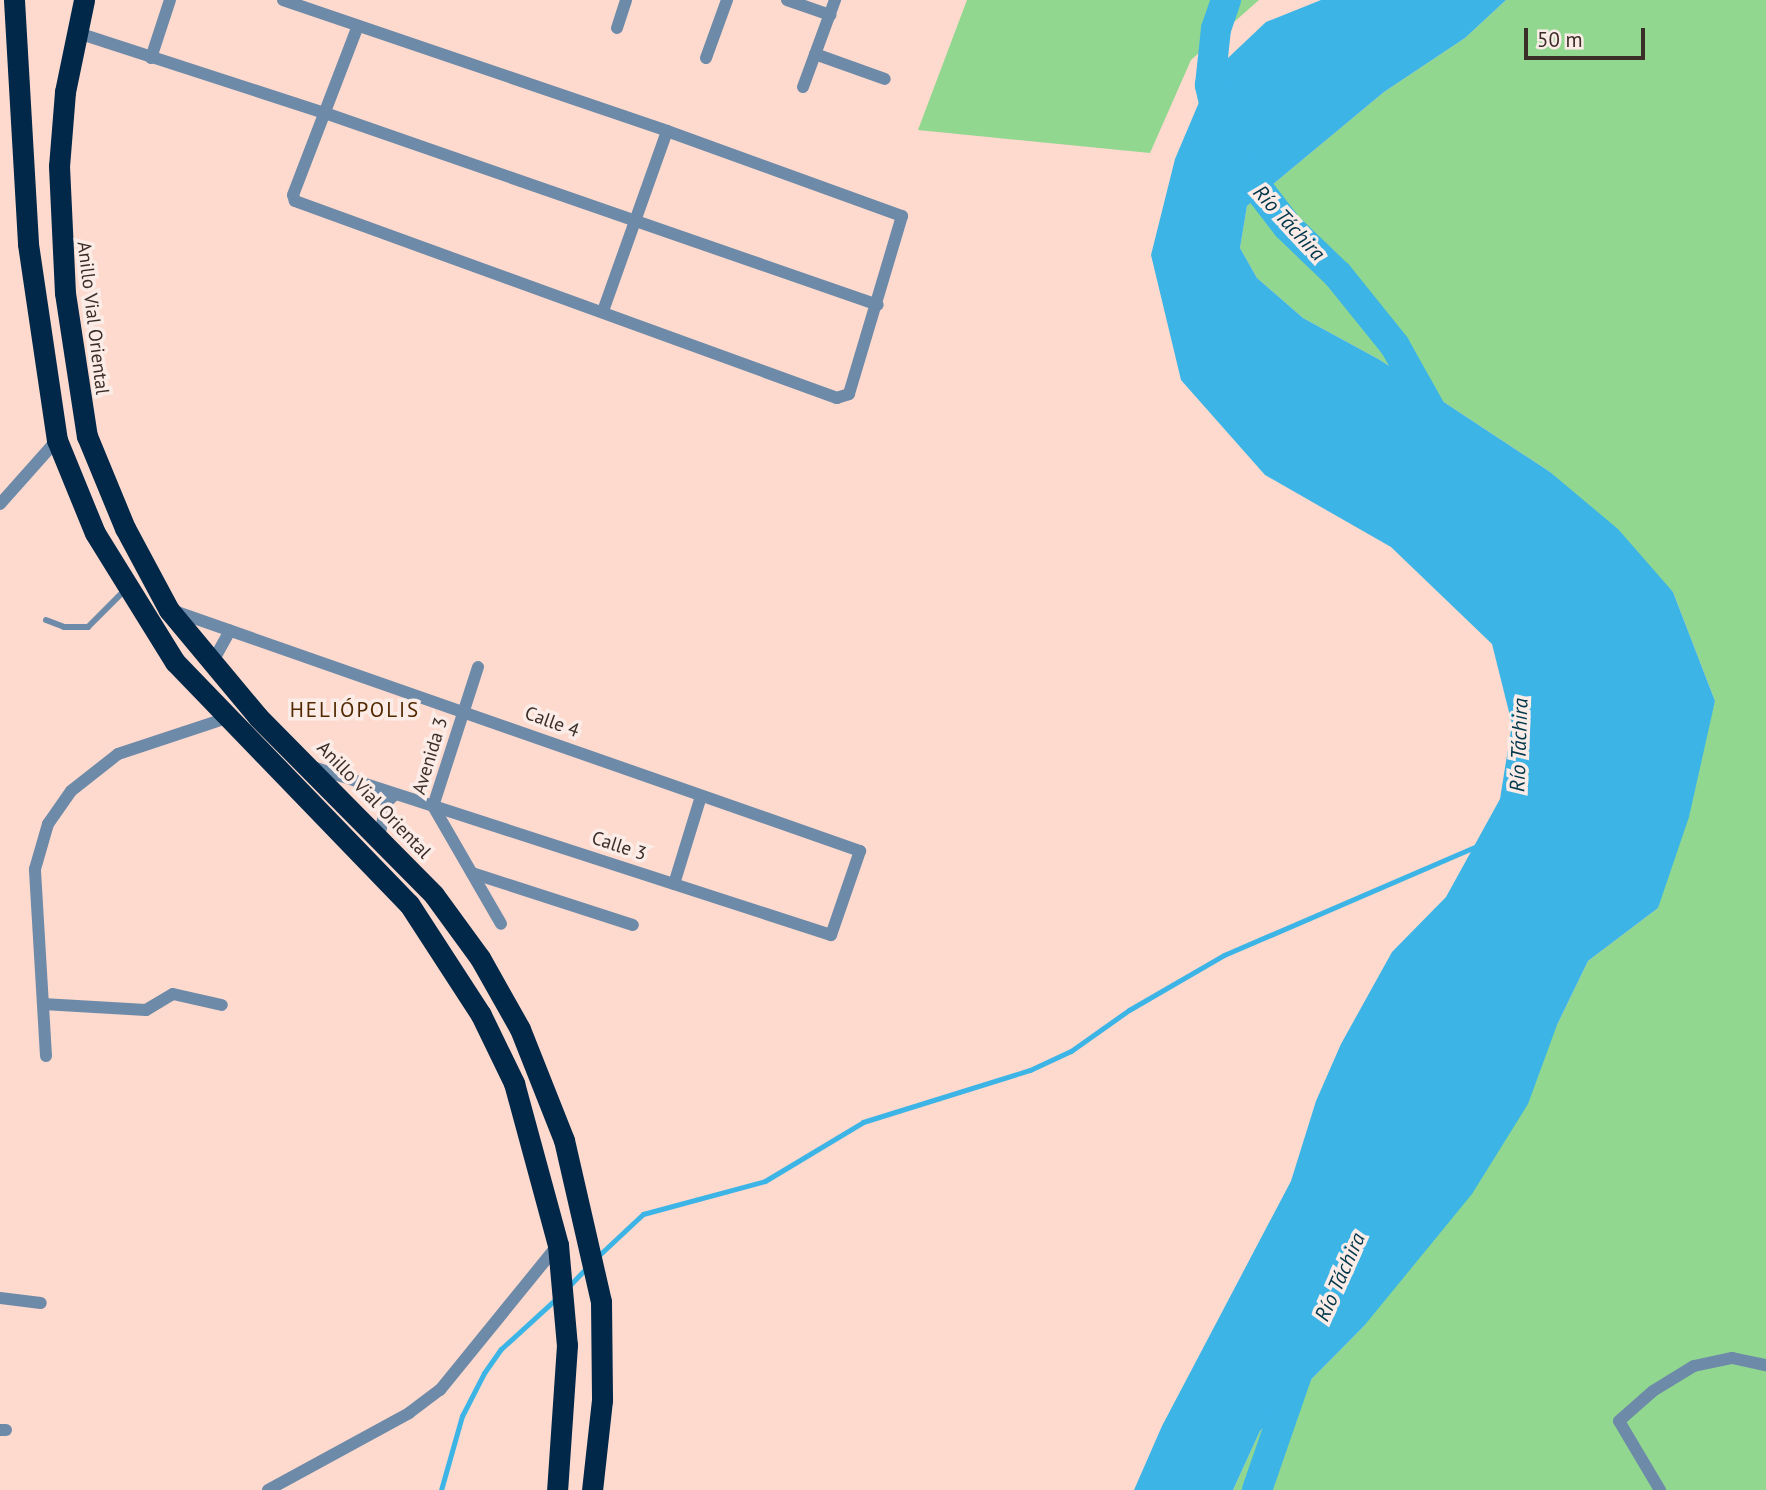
<!DOCTYPE html>
<meta charset="utf-8">
<style>
body{margin:0}
#map{position:relative;width:1766px;height:1490px;overflow:hidden;background:#fddacd;font-family:"PT Sans",sans-serif}
div>[style]{position:absolute}
.green>*{inset:0;background:#91d790}
.water>*{inset:0;background:#3db4e6}
.stream>*{height:5px;margin:-2.5px;padding:0 2.5px;transform-origin:2.5px;border-radius:2.5px;background:#3db4e6}
.river>*{height:30px;margin:-15px;padding:0 15px;transform-origin:15px;border-radius:15px;background:#3db4e6}
.lane>*{height:6px;margin:-3px;padding:0 3px;transform-origin:3px;border-radius:3px;background:#6e8aa9}
.street>*{height:12px;margin:-6px;padding:0 6px;transform-origin:6px;border-radius:6px;background:#6e8aa9}
.highway>*{height:21px;margin:-10.5px;padding:0 10.5px;transform-origin:10.5px;border-radius:10.5px;background:#012749}
span{translate:-50% -50%;white-space:nowrap;text-align:center;line-height:1.15;-webkit-text-stroke:7px #fbece7;paint-order:stroke}
.street-label{font-size:19px;color:#3b2d28}
.water-label{font-size:21px;color:#01374b;font-style:italic}
.neighbourhood-label{font-size:21px;color:#522800;letter-spacing:2px}
.scale{position:absolute;left:1524px;top:28px;width:121px;height:32px;box-sizing:border-box;border:4px solid #3b2d28;border-top:0;padding-left:9px;font-size:21px;line-height:24px;white-space:nowrap;color:#3b2d28;-webkit-text-stroke:5px #fbece7;paint-order:stroke}
</style>
<div id="map">
<div class="green">
<i style="clip-path:polygon(967px 0,1259px 0,1191px 60px,1150px 153px,918px 130px)"></i>
<i style="clip-path:polygon(1506px 0,1766px 0,1766px 1490px,1233px 1490px,1260px 1431px,1364px 1326px,1557px 1025px,1588px 961px,1658px 908px,1715px 701px,1673px 592px,1550px 472px,1380px 360px,1303px 318px,1257px 278px,1240px 248px,1247px 206px,1384px 92px,1465px 38px)"></i>
</div>
<div class="water">
<i style="clip-path:polygon(1321px 0,1506px 0,1465px 38px,1384px 92px,1247px 206px,1240px 248px,1257px 278px,1303px 318px,1380px 360px,1550px 472px,1618px 529px,1673px 592px,1715px 701px,1689px 817px,1658px 908px,1588px 961px,1557px 1025px,1528px 1104px,1472px 1194px,1364px 1326px,1260px 1431px,1233px 1490px,1134px 1490px,1162px 1426px,1291px 1181px,1316px 1101px,1341px 1044px,1392px 952px,1446px 897px,1500px 799px,1512px 724px,1492px 644px,1391px 547px,1265px 475px,1181px 380px,1151px 255px,1175px 159px,1211px 74px,1266px 22px)"></i>
</div>
<div class="stream">
<i style="left:596px;top:1258px;width:64px;rotate:-43.1deg"></i>
<i style="left:643px;top:1214px;width:126px;rotate:-15.1deg"></i>
<i style="left:765px;top:1181px;width:114px;rotate:-31deg"></i>
<i style="left:863px;top:1122px;width:175px;rotate:-17.3deg"></i>
<i style="left:1030px;top:1070px;width:45px;rotate:-24.9deg"></i>
<i style="left:1071px;top:1051px;width:71px;rotate:-35.3deg"></i>
<i style="left:1129px;top:1010px;width:110px;rotate:-30.1deg"></i>
<i style="left:1224px;top:955px;width:278px;rotate:-23.3deg"></i>
<i style="left:567px;top:1288px;width:29px;rotate:-46deg"></i>
<i style="left:441px;top:1490px;width:77px;rotate:-74.2deg"></i>
<i style="left:462px;top:1416px;width:48px;rotate:-62.9deg"></i>
<i style="left:484px;top:1373px;width:29px;rotate:-55deg"></i>
<i style="left:501px;top:1349px;width:77px;rotate:-42.4deg"></i>
</div>
<div class="river">
<i style="left:1217px;top:116px;width:32px;rotate:-103deg"></i>
<i style="left:1210px;top:85px;width:56px;rotate:-83.9deg"></i>
<i style="left:1216px;top:29px;width:31px;rotate:-71deg"></i>
<i style="left:1237px;top:161px;width:82px;rotate:52.4deg"></i>
<i style="left:1287px;top:226px;width:71px;rotate:43.9deg"></i>
<i style="left:1338px;top:275px;width:91px;rotate:51.2deg"></i>
<i style="left:1395px;top:346px;width:84px;rotate:60.7deg"></i>
<i style="left:1257px;top:1490px;width:128px;rotate:-70.9deg"></i>
</div>
<div class="lane">
<i style="left:46px;top:620px;width:19px;rotate:21deg"></i>
<i style="left:64px;top:627px;width:24px"></i>
<i style="left:88px;top:627px;width:52px;rotate:-45deg"></i>
</div>
<div class="street">
<i style="left:283px;top:0;width:406px;rotate:18.8deg"></i>
<i style="left:667px;top:131px;width:250px;rotate:19.9deg"></i>
<i style="left:902px;top:216px;width:186px;rotate:106.6deg"></i>
<i style="left:849px;top:394px;width:13px;rotate:162deg"></i>
<i style="left:837px;top:398px;width:577px;rotate:-160.03deg"></i>
<i style="left:295px;top:201px;width:6px;rotate:-108deg"></i>
<i style="left:293px;top:195px;width:181px;rotate:-69deg"></i>
<i style="left:787px;top:0;width:46px;rotate:19.2deg"></i>
<i style="left:617px;top:28px;width:29px;rotate:-72deg"></i>
<i style="left:75px;top:32px;width:263px;rotate:18deg"></i>
<i style="left:325px;top:113px;width:585px;rotate:19.15deg"></i>
<i style="left:815px;top:54px;width:74px;rotate:19.7deg"></i>
<i style="left:151px;top:58px;width:61px;rotate:-71.9deg"></i>
<i style="left:706px;top:58px;width:62px;rotate:-70.1deg"></i>
<i style="left:803px;top:87px;width:93px;rotate:-69.8deg"></i>
<i style="left:603px;top:311px;width:191px;rotate:-70.4deg"></i>
<i style="left:0;top:504px;width:86px;rotate:-48.3deg"></i>
<i style="left:174px;top:611px;width:727px;rotate:19.28deg"></i>
<i style="left:860px;top:851px;width:89px;rotate:109deg"></i>
<i style="left:831px;top:935px;width:545px;rotate:-162.03deg"></i>
<i style="left:212px;top:663px;width:37px;rotate:-61deg"></i>
<i style="left:478px;top:667px;width:146px;rotate:107.9deg"></i>
<i style="left:433px;top:806px;width:136px;rotate:60deg"></i>
<i style="left:379px;top:836px;width:36px;rotate:-76deg"></i>
<i style="left:388px;top:801px;width:10px;rotate:-45deg"></i>
<i style="left:472px;top:873px;width:169px;rotate:17.9deg"></i>
<i style="left:674px;top:884px;width:92px;rotate:-72.9deg"></i>
<i style="left:43px;top:1004px;width:103px;rotate:3.3deg"></i>
<i style="left:146px;top:1010px;width:31px;rotate:-31deg"></i>
<i style="left:173px;top:994px;width:50px;rotate:12.7deg"></i>
<i style="left:46px;top:1056px;width:187px;rotate:-93.4deg"></i>
<i style="left:35px;top:869px;width:47px;rotate:-73.9deg"></i>
<i style="left:48px;top:824px;width:40px;rotate:-55.1deg"></i>
<i style="left:71px;top:791px;width:60px;rotate:-38.2deg"></i>
<i style="left:118px;top:754px;width:115px;rotate:-18.3deg"></i>
<i style="left:0;top:1298px;width:41px;rotate:7deg"></i>
<i style="left:0;top:1430px;width:6px"></i>
<i style="left:268px;top:1490px;width:161px;rotate:-28.6deg"></i>
<i style="left:409px;top:1413px;width:39px;rotate:-37deg"></i>
<i style="left:440px;top:1390px;width:187px;rotate:-50.9deg"></i>
<i style="left:1660px;top:1490px;width:80px;rotate:-120.7deg"></i>
<i style="left:1619px;top:1421px;width:45px;rotate:-41.4deg"></i>
<i style="left:1653px;top:1391px;width:48px;rotate:-31.4deg"></i>
<i style="left:1694px;top:1366px;width:39px;rotate:-12deg"></i>
<i style="left:1732px;top:1358px;width:35px;rotate:12deg"></i>
</div>
<div class="highway">
<i style="left:14px;top:0;width:244px;rotate:86.7deg"></i>
<i style="left:28px;top:244px;width:198px;rotate:81.6deg"></i>
<i style="left:57px;top:440px;width:100px;rotate:67.8deg"></i>
<i style="left:95px;top:533px;width:152px;rotate:58.2deg"></i>
<i style="left:175px;top:662px;width:337px;rotate:46deg"></i>
<i style="left:409px;top:904px;width:132px;rotate:57deg"></i>
<i style="left:481px;top:1015px;width:76px;rotate:64.1deg"></i>
<i style="left:514px;top:1083px;width:168px;rotate:74.8deg"></i>
<i style="left:558px;top:1245px;width:100px;rotate:84.9deg"></i>
<i style="left:567px;top:1345px;width:145px;rotate:93.9deg"></i>
<i style="left:84px;top:0;width:94px;rotate:101.7deg"></i>
<i style="left:65px;top:92px;width:74px;rotate:94.6deg"></i>
<i style="left:59px;top:166px;width:127px;rotate:87.3deg"></i>
<i style="left:65px;top:293px;width:145px;rotate:81.3deg"></i>
<i style="left:87px;top:436px;width:100px;rotate:67.6deg"></i>
<i style="left:125px;top:528px;width:93px;rotate:61.8deg"></i>
<i style="left:169px;top:610px;width:139px;rotate:50.2deg"></i>
<i style="left:258px;top:717px;width:250px;rotate:45.3deg"></i>
<i style="left:434px;top:895px;width:78px;rotate:53.9deg"></i>
<i style="left:480px;top:958px;width:81px;rotate:60.6deg"></i>
<i style="left:520px;top:1029px;width:119px;rotate:68.4deg"></i>
<i style="left:564px;top:1140px;width:165px;rotate:77.1deg"></i>
<i style="left:601px;top:1301px;width:99px;rotate:89.4deg"></i>
<i style="left:602px;top:1400px;width:91px;rotate:96.3deg"></i>
</div>
<div class="street-label">
<span style="left:93px;top:318px;rotate:83deg">Anillo Vial Oriental</span>
<span style="left:552px;top:722px;rotate:20deg">Calle 4</span>
<span style="left:430px;top:756px;rotate:-73deg">Avenida 3</span>
<span style="left:374px;top:800px;rotate:46deg">Anillo Vial Oriental</span>
<span style="left:619px;top:846px;rotate:18deg">Calle 3</span>
</div>
<div class="water-label">
<span style="left:1289px;top:223px;rotate:47deg">Río Táchira</span>
<span style="left:1519px;top:745px;rotate:-88deg">Río Táchira</span>
<span style="left:1340px;top:1277px;rotate:-66deg">Río Táchira</span>
</div>
<div class="neighbourhood-label">
<span style="left:355px;top:710px">HELIÓPOLIS</span>
</div>
<div class="scale">50 m</div>
</div>
